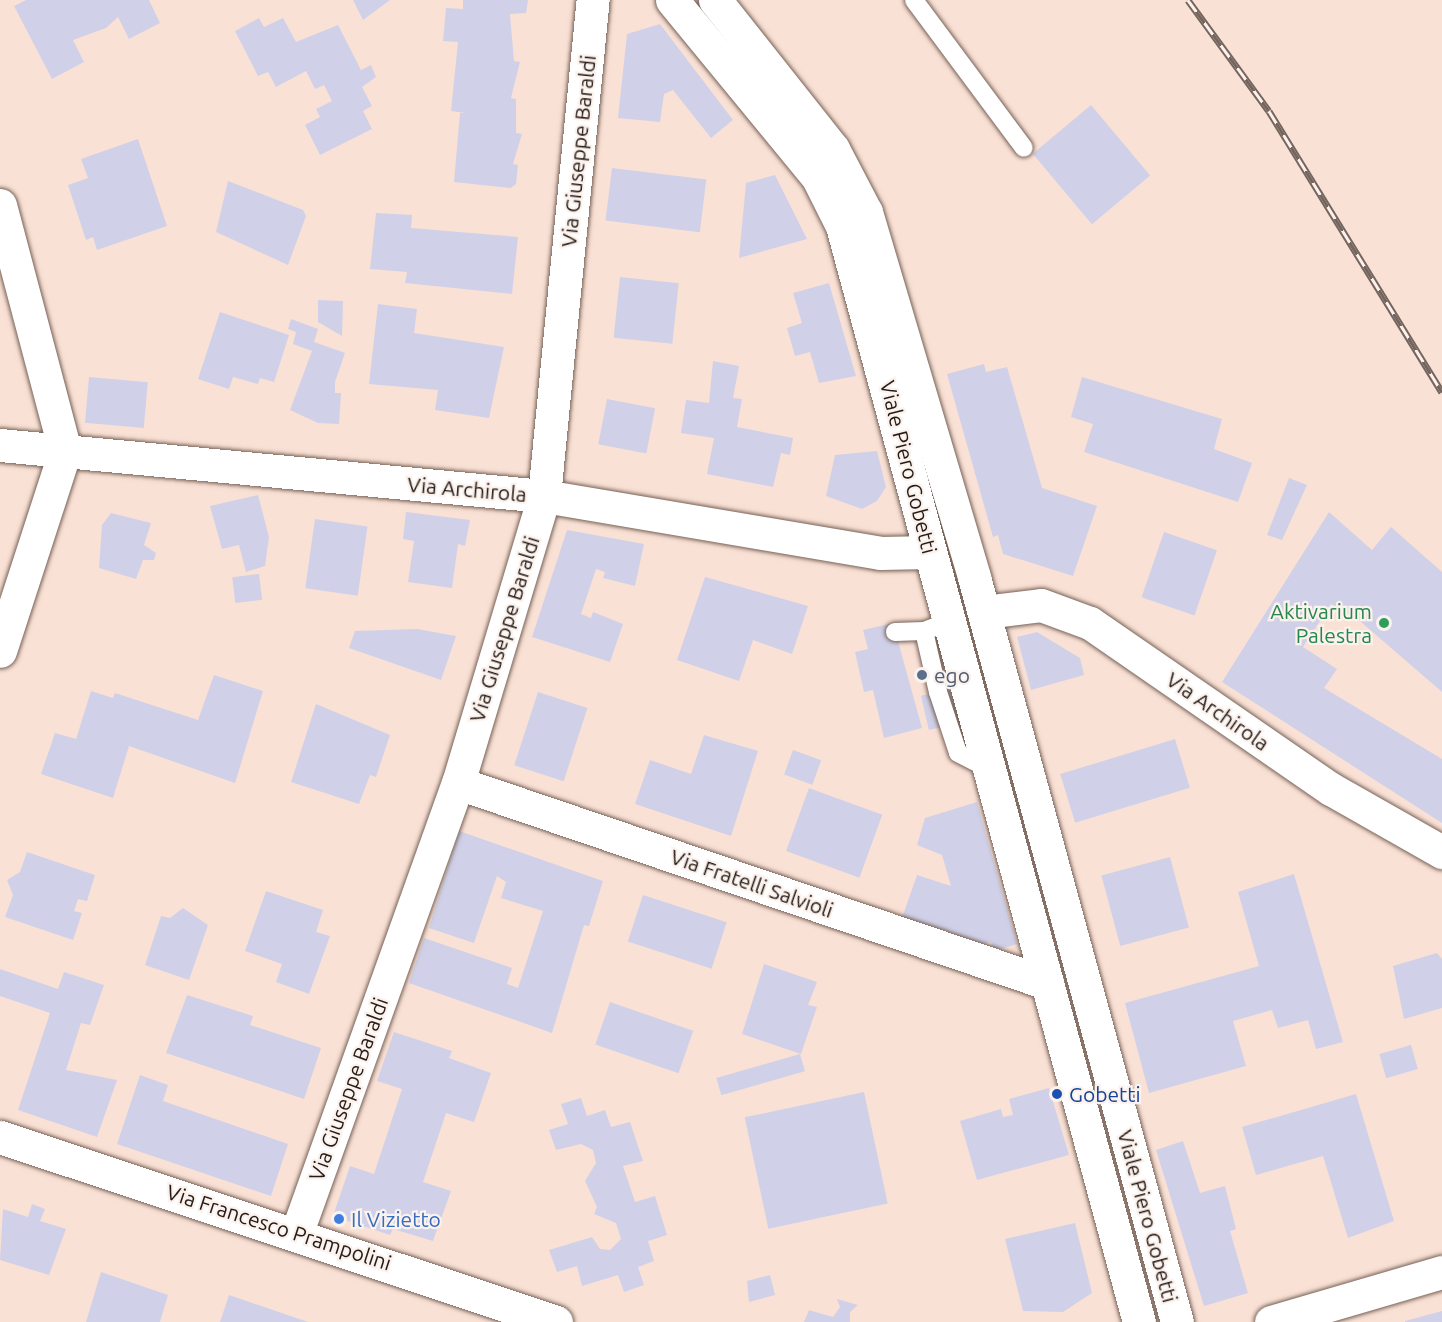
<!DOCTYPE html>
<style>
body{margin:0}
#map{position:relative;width:1442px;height:1322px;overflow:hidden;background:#fae1d5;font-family:Ubuntu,sans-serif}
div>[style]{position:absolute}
.building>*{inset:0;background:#d0d1e8;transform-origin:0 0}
.roads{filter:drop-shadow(0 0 2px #766157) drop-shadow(0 0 2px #766157)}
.lane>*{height:18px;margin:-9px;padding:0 9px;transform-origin:9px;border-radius:9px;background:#fff}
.street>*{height:33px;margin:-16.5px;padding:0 16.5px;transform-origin:16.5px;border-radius:16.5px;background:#fff}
.secondary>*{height:33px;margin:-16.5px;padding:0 16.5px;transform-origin:16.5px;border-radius:16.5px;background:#fff}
.rail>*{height:7px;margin-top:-3.5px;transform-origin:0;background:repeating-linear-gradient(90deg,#fcf2ed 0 14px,#74655e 0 28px);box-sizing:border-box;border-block:2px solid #74655e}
.dots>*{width:16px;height:16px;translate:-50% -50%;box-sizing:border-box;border:3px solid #fcf2ed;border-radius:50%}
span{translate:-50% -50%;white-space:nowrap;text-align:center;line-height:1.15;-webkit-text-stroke:4.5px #fcf2ed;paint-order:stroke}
.street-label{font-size:21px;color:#241b17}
.leisure-label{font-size:21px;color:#27864d}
.right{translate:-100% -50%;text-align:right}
.service-label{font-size:21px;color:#4e5e75}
.left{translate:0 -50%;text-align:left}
.transit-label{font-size:21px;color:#164399}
.shop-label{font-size:21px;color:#366cbe}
</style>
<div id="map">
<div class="building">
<i style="clip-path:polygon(26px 0,149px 0,160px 23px,129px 39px,118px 17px,106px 28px,73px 40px,84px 62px,52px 79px,14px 6px)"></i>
<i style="clip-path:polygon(353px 0,390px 0,363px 20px)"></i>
<i style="clip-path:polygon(463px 0,528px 0,526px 13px,510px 14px,514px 61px,520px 62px,511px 98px,516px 99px,516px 133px,522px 134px,513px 164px,518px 165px,516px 184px,511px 188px,454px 182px,460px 113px,466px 113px,451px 111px,458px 42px,443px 41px,446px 8px,463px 9px)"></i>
<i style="clip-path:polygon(259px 18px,264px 27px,283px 18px,296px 42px,338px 25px,361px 70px,371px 65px,376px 77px,362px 87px,372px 106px,363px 111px,372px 129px,320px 155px,305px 125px,320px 117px,316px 109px,332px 101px,324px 85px,315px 89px,306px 71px,276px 87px,268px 72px,258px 76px,235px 31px)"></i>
<i style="clip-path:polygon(660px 24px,733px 120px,711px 138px,673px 90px,664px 94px,660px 122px,618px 118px,627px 34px)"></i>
<i style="left:1091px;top:105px;width:92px;height:76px;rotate:50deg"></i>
<i style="clip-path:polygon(138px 139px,167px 226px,97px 250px,93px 237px,86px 240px,68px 185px,88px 178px,81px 159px)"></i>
<i style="left:612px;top:168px;width:95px;height:53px;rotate:7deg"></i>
<i style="clip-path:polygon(775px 175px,807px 239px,739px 258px,746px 183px)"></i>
<i style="clip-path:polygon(228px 181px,303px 210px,306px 216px,288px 265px,216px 232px)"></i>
<i style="clip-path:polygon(376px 213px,412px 215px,411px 228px,518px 237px,512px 294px,405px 283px,407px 272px,370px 269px)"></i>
<i style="left:620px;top:277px;width:59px;height:61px;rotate:6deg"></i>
<i style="clip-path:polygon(829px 283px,856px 376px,819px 383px,810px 352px,795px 356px,787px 328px,802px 323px,793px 293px)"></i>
<i style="clip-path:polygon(318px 300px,343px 301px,342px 336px,318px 322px)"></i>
<i style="clip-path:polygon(378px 304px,417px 309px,414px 333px,504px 347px,489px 418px,435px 410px,438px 390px,369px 384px)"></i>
<i style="clip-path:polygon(220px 312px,289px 335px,274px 382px,260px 378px,258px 384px,233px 377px,229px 389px,198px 379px)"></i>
<i style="clip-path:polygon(291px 319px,318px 329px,314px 342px,345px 353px,335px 382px,335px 393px,341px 393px,339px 424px,318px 423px,290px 410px,312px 351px,293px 344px,296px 332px,288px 329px)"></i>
<i style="clip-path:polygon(713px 361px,739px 366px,733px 398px,742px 399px,737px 427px,793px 438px,790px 455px,781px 453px,773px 487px,707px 474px,714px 438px,681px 433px,686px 400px,709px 403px)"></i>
<i style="clip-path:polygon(984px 364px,986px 372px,1007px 367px,1042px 488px,1097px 506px,1073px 576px,1003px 554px,998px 535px,993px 537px,947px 374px)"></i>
<i style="left:89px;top:377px;width:59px;height:46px;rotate:5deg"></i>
<i style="clip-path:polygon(1082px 377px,1222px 419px,1214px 449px,1252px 463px,1238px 502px,1084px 452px,1093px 424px,1071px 417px)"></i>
<i style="left:607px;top:399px;width:49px;height:46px;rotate:11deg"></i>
<i style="clip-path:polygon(877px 451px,886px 487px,877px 501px,862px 509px,826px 496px,835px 455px)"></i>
<i style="clip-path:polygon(1289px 478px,1307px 485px,1282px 540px,1267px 535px)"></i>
<i style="clip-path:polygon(258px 495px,269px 537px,265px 566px,246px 572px,239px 545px,222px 549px,210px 506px)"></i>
<i style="clip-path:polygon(406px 512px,470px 520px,465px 546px,458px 544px,452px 588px,408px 582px,414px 541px,403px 539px)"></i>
<i style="clip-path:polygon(1329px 512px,1372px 550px,1391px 527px,1442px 572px,1442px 692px,1361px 622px,1331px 604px,1303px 647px,1337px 669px,1324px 688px,1442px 759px,1442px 823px,1222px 682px)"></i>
<i style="clip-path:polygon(111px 513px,151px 523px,144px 545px,156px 553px,154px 560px,143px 560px,136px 579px,99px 568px,102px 525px)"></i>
<i style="left:315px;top:519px;width:53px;height:70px;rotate:8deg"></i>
<i style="clip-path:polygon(567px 530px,644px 544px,635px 586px,603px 578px,605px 572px,596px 569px,581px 614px,591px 618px,593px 612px,623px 624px,610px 662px,532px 637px)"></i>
<i style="left:1164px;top:532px;width:56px;height:69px;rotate:19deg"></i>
<i style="left:259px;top:574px;width:26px;height:27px;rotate:83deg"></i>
<i style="clip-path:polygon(705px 577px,808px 606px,792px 654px,753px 640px,739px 681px,677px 660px)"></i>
<i style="clip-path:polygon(893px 623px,922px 728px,884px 738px,873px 690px,864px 692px,855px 652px,868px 649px,863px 630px)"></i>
<i style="clip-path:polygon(417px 629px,456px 636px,441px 680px,349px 648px,355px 631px)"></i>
<i style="clip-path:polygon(1037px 632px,1080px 658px,1084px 675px,1031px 690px,1017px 637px)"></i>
<i style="clip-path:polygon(214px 675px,263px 691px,235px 783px,129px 746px,113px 798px,41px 774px,55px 733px,76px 739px,91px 691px,113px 698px,115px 693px,198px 720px)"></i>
<i style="left:959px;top:687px;width:35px;height:39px;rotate:77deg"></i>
<i style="left:538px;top:692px;width:52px;height:77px;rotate:18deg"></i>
<i style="clip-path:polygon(316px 704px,390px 735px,376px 777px,370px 775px,359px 804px,291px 782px)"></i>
<i style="clip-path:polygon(704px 735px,758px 751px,731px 836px,635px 804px,650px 760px,691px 774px)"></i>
<i style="left:1175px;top:739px;width:51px;height:120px;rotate:73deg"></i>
<i style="left:793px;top:750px;width:30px;height:26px;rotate:20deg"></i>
<i style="left:809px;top:788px;width:78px;height:67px;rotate:20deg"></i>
<i style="clip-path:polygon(977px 802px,1017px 944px,994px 951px,991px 942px,982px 944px,902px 918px,917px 875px,951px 886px,942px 855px,917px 845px,925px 818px)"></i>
<i style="clip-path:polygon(459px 831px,603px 881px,589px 926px,584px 925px,552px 1033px,409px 983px,424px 938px,512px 968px,507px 984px,518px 988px,543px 911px,501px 898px,506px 882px,497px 876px,474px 943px,429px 928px)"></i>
<i style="clip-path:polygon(27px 852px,95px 875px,87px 901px,78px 899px,74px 911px,82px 913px,73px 940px,5px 917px,13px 895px,7px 880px,20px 872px)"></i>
<i style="left:1170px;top:857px;width:73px;height:71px;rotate:75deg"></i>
<i style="clip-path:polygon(1294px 874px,1343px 1042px,1316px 1049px,1308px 1020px,1278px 1028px,1272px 1010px,1233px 1021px,1246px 1066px,1149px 1093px,1125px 1003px,1259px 966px,1238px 892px)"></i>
<i style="clip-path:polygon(266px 891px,323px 910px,316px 932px,330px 936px,309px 994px,276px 982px,282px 964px,245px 951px)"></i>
<i style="left:643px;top:895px;width:88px;height:49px;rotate:18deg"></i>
<i style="clip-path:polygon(183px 908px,208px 925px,189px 980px,145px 965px,161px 916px,170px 918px)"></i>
<i style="clip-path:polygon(1437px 953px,1442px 959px,1442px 1008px,1404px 1019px,1393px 966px)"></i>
<i style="clip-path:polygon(764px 964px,817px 982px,808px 1005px,817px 1007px,801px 1054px,742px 1034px)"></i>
<i style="clip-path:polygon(0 969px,58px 989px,64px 972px,104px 985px,90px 1025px,81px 1023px,66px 1070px,117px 1080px,97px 1137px,18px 1110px,50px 1013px,0 996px)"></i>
<i style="clip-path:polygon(187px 995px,253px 1016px,250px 1025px,321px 1048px,304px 1099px,166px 1053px)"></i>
<i style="left:610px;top:1002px;width:88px;height:45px;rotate:19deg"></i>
<i style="clip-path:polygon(394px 1032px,452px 1051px,449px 1058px,491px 1073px,474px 1122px,446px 1113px,423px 1182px,451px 1191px,433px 1241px,393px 1229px,390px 1235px,333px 1216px,350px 1166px,374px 1174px,402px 1089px,377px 1081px)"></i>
<i style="left:1411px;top:1045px;width:25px;height:33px;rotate:74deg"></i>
<i style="left:800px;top:1054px;width:18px;height:87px;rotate:74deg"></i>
<i style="clip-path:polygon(140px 1075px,168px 1085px,163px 1101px,288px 1144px,271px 1196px,117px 1144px)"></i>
<i style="clip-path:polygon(1049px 1088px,1069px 1155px,977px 1180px,960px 1121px,1001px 1109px,1003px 1117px,1013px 1115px,1009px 1099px)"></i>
<i style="left:864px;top:1092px;width:114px;height:122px;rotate:78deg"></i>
<i style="clip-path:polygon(1356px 1094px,1394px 1221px,1348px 1238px,1323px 1156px,1256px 1175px,1242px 1127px)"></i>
<i style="clip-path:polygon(581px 1098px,587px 1116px,605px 1110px,611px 1127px,630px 1122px,643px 1161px,623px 1166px,635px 1202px,655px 1196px,667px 1235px,648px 1241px,654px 1261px,638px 1267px,644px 1285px,624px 1292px,618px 1275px,582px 1286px,577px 1266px,557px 1272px,549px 1250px,592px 1237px,600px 1249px,610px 1250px,621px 1239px,616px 1223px,594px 1214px,597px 1207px,585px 1181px,596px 1163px,593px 1150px,581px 1144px,556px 1150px,549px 1130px,568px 1124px,561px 1104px)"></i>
<i style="clip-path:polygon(1183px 1141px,1200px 1193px,1225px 1186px,1236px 1229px,1230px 1231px,1248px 1293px,1204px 1306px,1156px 1150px)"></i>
<i style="clip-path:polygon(32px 1204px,45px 1209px,40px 1221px,66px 1229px,49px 1275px,0 1260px,3px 1209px,28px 1217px)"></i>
<i style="clip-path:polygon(1075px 1223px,1092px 1293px,1063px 1312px,1023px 1311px,1005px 1239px)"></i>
<i style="clip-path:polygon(101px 1272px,168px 1295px,160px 1322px,86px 1322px)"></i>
<i style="clip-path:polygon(770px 1275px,775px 1295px,749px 1302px,747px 1281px)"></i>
<i style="clip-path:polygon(229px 1295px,308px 1322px,220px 1322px)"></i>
<i style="clip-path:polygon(837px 1299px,858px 1305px,850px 1312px,850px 1322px,804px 1322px,809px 1310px,833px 1317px,840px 1307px)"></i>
<i style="clip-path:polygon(1442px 1311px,1442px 1322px,1405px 1322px,1405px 1321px)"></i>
</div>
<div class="roads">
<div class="lane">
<i style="left:914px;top:0;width:184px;rotate:53.4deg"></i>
<i style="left:950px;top:621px;width:28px;rotate:159deg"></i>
<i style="left:924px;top:631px;width:63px;rotate:77.1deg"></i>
<i style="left:938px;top:692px;width:64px;rotate:71.8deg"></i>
<i style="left:958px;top:753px;width:35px;rotate:27deg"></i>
<i style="left:895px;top:632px;width:29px;rotate:-2deg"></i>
</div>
<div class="street">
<i style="left:0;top:205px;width:254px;rotate:75.2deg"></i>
<i style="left:65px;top:451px;width:210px;rotate:108deg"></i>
<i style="left:0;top:445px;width:546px;rotate:5.36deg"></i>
<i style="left:544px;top:496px;width:341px;rotate:9.6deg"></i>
<i style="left:880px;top:553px;width:50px;rotate:-1.1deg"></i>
<i style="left:984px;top:612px;width:57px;rotate:-7deg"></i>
<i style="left:1041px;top:605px;width:52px;rotate:20.2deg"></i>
<i style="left:1090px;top:623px;width:293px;rotate:34.6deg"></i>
<i style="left:1331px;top:789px;width:128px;rotate:29.6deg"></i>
<i style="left:458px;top:783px;width:622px;rotate:18.76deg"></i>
<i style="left:0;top:1137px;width:586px;rotate:18.4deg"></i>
<i style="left:297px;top:1232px;width:477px;rotate:-70.3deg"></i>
<i style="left:458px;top:783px;width:300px;rotate:-73.3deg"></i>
<i style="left:544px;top:496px;width:498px;rotate:-84.4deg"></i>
</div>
<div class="secondary">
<i style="left:672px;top:0;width:230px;rotate:50.6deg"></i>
<i style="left:818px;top:178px;width:54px;rotate:63.4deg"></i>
<i style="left:842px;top:226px;width:1136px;rotate:74.84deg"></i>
<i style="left:715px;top:0;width:190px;rotate:51.6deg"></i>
<i style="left:833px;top:149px;width:71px;rotate:62.4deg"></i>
<i style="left:866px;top:212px;width:381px;rotate:73.5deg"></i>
<i style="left:974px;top:577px;width:772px;rotate:74.76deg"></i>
<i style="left:1271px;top:1322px;width:178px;rotate:-16.3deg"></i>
</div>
</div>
<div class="rail">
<i style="left:1188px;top:0;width:137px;rotate:53.9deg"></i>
<i style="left:1269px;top:111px;width:330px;rotate:58.4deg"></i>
</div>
<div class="dots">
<i style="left:1384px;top:623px;background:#2e9e5b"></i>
<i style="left:922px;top:675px;background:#5c6f8a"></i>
<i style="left:1057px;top:1094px;background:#1a4fb4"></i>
<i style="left:339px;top:1219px;background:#3f7fe0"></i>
</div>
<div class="street-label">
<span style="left:578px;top:151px;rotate:-84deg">Via Giuseppe Baraldi</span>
<span style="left:909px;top:467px;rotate:76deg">Viale Piero Gobetti</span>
<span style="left:467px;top:489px;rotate:5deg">Via Archirola</span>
<span style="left:504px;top:629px;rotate:-73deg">Via Giuseppe Baraldi</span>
<span style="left:1218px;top:711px;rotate:35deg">Via Archirola</span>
<span style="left:752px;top:883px;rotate:19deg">Via Fratelli Salvioli</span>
<span style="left:348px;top:1089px;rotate:-70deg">Via Giuseppe Baraldi</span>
<span style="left:1148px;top:1216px;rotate:75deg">Viale Piero Gobetti</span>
<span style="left:279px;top:1227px;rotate:18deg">Via Francesco Prampolini</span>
</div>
<div class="leisure-label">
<span class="right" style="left:1372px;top:623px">Aktivarium<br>Palestra</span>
</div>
<div class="service-label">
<span class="left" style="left:934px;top:675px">ego</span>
</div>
<div class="transit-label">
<span class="left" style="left:1069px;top:1094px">Gobetti</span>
</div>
<div class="shop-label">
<span class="left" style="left:351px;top:1219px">Il Vizietto</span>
</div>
</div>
